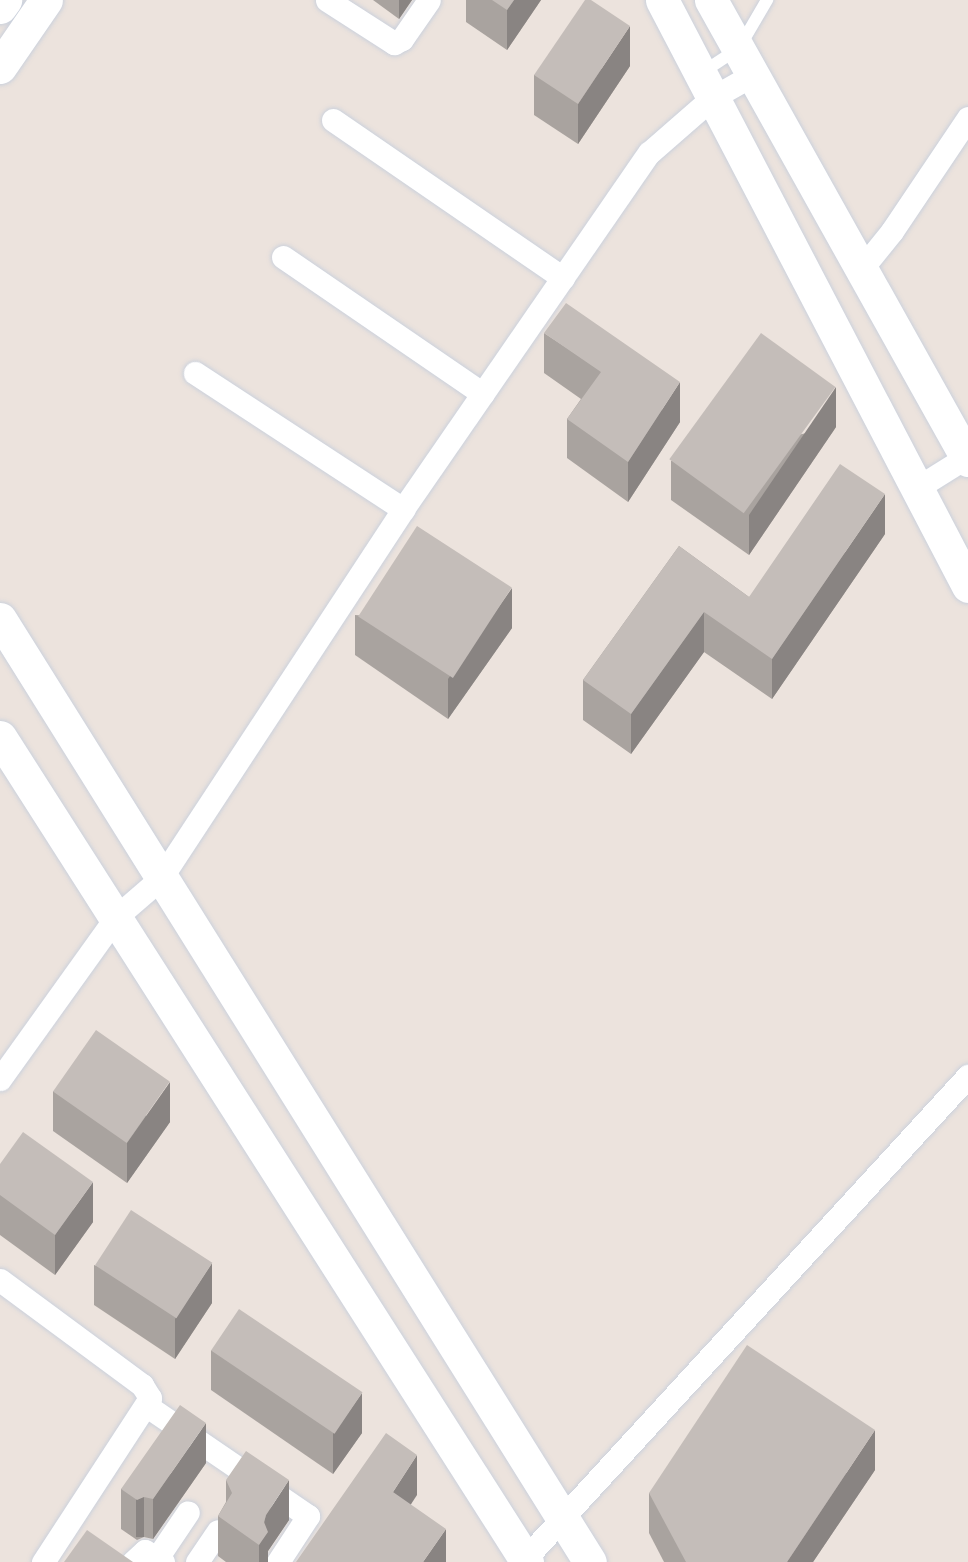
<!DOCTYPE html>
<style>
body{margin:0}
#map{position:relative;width:968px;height:1562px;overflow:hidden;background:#ece3dd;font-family:Cabin,sans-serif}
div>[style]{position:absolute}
.roads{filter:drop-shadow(0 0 2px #cbd1dc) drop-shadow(0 0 2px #cbd1dc)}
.lane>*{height:12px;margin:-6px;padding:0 6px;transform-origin:6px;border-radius:6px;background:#fff}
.street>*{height:23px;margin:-11.5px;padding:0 11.5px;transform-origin:11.5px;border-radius:11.5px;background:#fff}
.secondary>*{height:33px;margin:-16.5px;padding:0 16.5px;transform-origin:16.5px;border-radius:16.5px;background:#fff}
.wall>*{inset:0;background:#a9a39f}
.shaded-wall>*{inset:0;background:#898482;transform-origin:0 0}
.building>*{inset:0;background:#c4bdb9;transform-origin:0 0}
span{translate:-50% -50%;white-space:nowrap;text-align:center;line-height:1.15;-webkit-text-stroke:5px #fff;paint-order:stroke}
</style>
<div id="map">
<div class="roads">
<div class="lane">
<i style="left:703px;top:72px;width:43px;rotate:-33.7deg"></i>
<i style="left:739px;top:48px;width:56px;rotate:-59.7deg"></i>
</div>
<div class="street">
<i style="left:327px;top:0;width:80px;rotate:32.7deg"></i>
<i style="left:394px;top:43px;width:9px;rotate:-27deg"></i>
<i style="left:402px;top:39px;width:47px;rotate:-55.3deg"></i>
<i style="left:333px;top:120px;width:279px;rotate:34.5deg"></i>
<i style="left:283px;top:257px;width:242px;rotate:34.4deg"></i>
<i style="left:863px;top:267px;width:46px;rotate:-51.1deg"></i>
<i style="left:892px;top:231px;width:136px;rotate:-56.1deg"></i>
<i style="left:195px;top:373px;width:249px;rotate:33.2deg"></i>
<i style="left:917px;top:488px;width:60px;rotate:-32.1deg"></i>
<i style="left:0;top:1079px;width:199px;rotate:-54.4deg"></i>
<i style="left:116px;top:917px;width:60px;rotate:-40.9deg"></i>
<i style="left:161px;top:878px;width:441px;rotate:-56.7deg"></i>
<i style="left:403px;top:509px;width:433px;rotate:-55.4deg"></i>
<i style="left:649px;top:153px;width:84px;rotate:-41.1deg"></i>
<i style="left:712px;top:98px;width:48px;rotate:-29.7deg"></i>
<i style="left:0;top:1280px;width:177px;rotate:36.5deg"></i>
<i style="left:142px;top:1385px;width:15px;rotate:58deg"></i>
<i style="left:150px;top:1398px;width:196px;rotate:123.1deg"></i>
<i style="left:147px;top:1406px;width:195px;rotate:34.3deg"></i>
<i style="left:308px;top:1516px;width:55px;rotate:123.1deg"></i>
<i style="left:157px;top:1558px;width:55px;rotate:-56deg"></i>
<i style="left:133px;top:1562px;width:16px;rotate:-43deg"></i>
<i style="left:145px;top:1551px;width:21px;rotate:31deg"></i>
<i style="left:197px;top:1562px;width:37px;rotate:-56deg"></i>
<i style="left:522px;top:1562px;width:660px;rotate:-47.46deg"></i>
</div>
<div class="secondary">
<i style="left:662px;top:0;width:661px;rotate:62.43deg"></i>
<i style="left:711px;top:0;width:527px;rotate:60.81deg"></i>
<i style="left:0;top:7px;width:9px;rotate:-54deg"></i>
<i style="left:0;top:67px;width:81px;rotate:-55.5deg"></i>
<i style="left:0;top:619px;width:1112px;rotate:57.97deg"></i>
<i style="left:0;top:737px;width:979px;rotate:57.43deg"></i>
</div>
</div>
<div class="wall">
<i style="clip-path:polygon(373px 0,412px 0,399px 19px)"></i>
<i style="clip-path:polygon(466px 0,541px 0,507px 50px,466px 22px)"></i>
<i style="clip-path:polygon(630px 66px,578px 144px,534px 115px,534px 75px)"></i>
<i style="clip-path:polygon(544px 333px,680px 422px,628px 502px,567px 458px,567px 419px,581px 399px,544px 373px)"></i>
<i style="clip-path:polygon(836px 427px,749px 555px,671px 500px,671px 461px)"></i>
<i style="clip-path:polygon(885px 534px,772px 699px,704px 652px,631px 754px,583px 720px,583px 680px,679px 546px,749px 597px)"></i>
<i style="clip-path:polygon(355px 615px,512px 628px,448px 719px,355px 655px)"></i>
<i style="clip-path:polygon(53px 1091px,170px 1122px,127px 1183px,53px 1131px)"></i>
<i style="clip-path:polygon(0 1164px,93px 1222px,55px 1275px,0 1235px)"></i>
<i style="clip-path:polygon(94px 1265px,212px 1303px,175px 1359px,94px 1305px)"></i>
<i style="clip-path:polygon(211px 1350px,362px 1433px,333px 1474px,211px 1390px)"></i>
<i style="clip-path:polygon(206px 1463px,153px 1539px,144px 1537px,137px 1540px,121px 1529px,121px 1489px)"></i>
<i style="clip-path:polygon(875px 1470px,813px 1562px,664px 1562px,649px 1533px,649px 1493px)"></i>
<i style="clip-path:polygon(226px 1480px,289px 1520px,268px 1551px,268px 1562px,226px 1562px,218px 1556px,218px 1516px,226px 1502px)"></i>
</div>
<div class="shaded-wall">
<i style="clip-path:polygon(399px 0,412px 0,399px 19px)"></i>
<i style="clip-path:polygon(514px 0,541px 0,507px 50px,507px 10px)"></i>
<i style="clip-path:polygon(630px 26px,630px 66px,578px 144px,578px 104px)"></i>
<i style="clip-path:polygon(680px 382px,680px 422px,628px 502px,628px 462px)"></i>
<i style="clip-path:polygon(836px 387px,836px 427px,749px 555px,749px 515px)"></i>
<i style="clip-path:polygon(885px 494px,885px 534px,772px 699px,772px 659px)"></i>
<i style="clip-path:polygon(512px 588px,512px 628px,448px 719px,448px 679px)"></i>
<i style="clip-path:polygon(704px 612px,704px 652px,631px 754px,631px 714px)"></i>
<i style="clip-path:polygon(170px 1082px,170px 1122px,127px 1183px,127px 1143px)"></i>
<i style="clip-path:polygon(93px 1182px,93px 1222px,55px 1275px,55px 1235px)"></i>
<i style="clip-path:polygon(212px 1263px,212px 1303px,175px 1359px,175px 1319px)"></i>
<i style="clip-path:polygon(362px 1393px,362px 1433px,333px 1474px,333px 1434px)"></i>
<i style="clip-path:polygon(206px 1423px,206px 1463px,153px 1539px,153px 1499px)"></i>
<i style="clip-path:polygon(875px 1430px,875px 1470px,813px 1562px,787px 1562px)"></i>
<i style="clip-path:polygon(417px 1455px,417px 1495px,393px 1532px,393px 1492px)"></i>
<i style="clip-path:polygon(289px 1480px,289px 1520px,268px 1551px,268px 1562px,259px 1562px,259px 1545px,266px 1515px)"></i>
<i style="left:144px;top:1497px;width:40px;height:8px;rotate:90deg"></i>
<i style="clip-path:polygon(446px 1529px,446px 1562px,423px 1562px)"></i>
</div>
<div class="building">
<i style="clip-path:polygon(492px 0,514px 0,507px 10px)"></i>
<i style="clip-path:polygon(585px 0,591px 0,630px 26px,578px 104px,534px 75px)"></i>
<i style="clip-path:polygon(566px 303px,680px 382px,628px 462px,567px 419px,601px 372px,544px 333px)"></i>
<i style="left:761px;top:333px;width:92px;height:156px;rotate:36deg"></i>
<i style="clip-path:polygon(840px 464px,885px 494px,772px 659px,704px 612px,631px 714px,583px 680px,679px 546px,749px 597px)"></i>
<i style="left:417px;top:526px;width:113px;height:108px;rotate:33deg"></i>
<i style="left:96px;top:1030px;width:90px;height:75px;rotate:35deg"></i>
<i style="clip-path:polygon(23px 1132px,93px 1182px,55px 1235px,0 1195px,0 1164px)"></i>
<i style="left:131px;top:1210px;width:97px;height:66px;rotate:33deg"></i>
<i style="left:239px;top:1309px;width:149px;height:50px;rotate:34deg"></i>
<i style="clip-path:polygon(747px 1345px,875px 1430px,787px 1562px,686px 1562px,649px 1493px)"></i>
<i style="clip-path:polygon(180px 1405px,206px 1423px,153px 1499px,144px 1497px,137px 1500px,121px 1489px)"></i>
<i style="clip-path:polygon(386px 1433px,417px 1455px,393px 1492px,446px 1529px,423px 1562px,296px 1562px)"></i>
<i style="clip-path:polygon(246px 1451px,289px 1480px,266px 1515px,264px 1522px,268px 1532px,259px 1545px,218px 1516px,232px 1493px,226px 1480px)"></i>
<i style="clip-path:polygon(87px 1530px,133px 1562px,64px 1562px)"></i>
</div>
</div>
